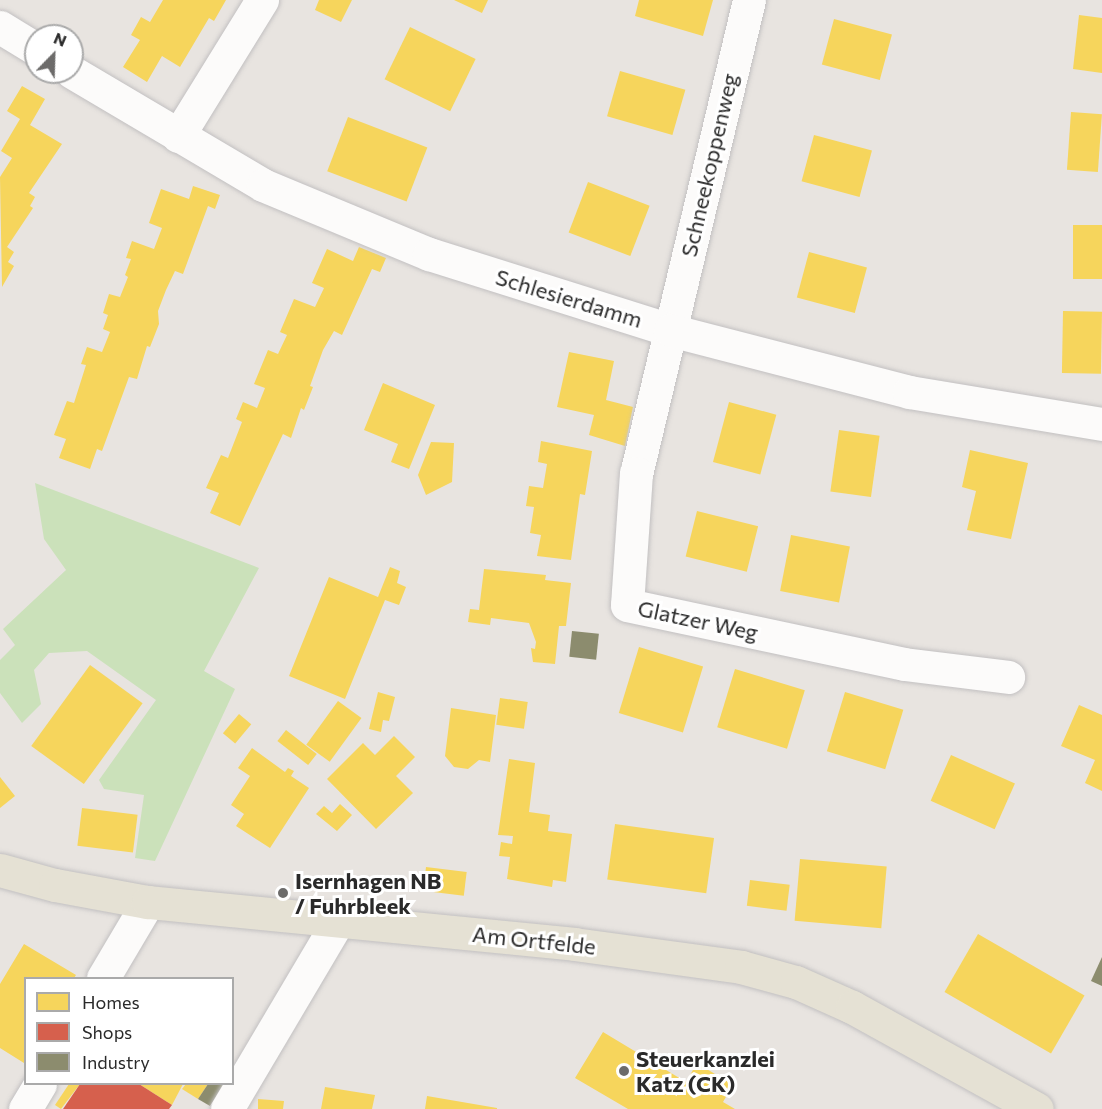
<!DOCTYPE html>
<style>
body{margin:0}
#map{position:relative;width:1102px;height:1109px;overflow:hidden;background:#e8e4e0;font-family:Commissioner,sans-serif}
div>[style]{position:absolute}
.green>*{inset:0;background:#cbe1ba}
.homes>*{inset:0;background:#f6d55c;transform-origin:0 0}
.shops>*{inset:0;background:#d6604d}
.industry>*{inset:0;background:#8c8c6e;transform-origin:0 0}
.roads{filter:drop-shadow(0 0 2px #c2c0c1) drop-shadow(0 0 2px #c2c0c1)}
.minor>*{height:33px;margin:-16.5px;padding:0 16.5px;transform-origin:16.5px;border-radius:16.5px;background:#fcfbfa}
.major>*{height:33px;margin:-16.5px;padding:0 16.5px;transform-origin:16.5px;border-radius:16.5px;background:#e5e1d4}
.dots>*{width:16px;height:16px;translate:-50% -50%;box-sizing:border-box;border:3px solid #fff;border-radius:50%}
span{translate:-50% -50%;white-space:nowrap;text-align:center;line-height:1.15;-webkit-text-stroke:6px #fff;paint-order:stroke}
.street-label{font-size:22px;color:#2a2a2a}
.poi-label{font-size:22px;color:#2a2a2a;font-weight:700}
.left{translate:0 -50%;text-align:left}
.legend{position:absolute;left:24px;top:977px;width:210px;height:108px;box-sizing:border-box;background:#fff;border:2px solid #aaa;margin:0;padding:8px 10px;list-style:none;font-size:18px;color:#2a2a2a}
.legend li{display:flex;align-items:center;gap:12px;height:30px}
.legend b{width:30px;border:2px solid #aaa}
.north{position:absolute;left:24px;top:24px;width:60px;height:60px;box-sizing:border-box;background:#fff;border:2px solid #aaa;border-radius:50%;rotate:23deg;font-size:16px;font-weight:700;line-height:24px;text-align:center;color:#2a2a2a}
.north::after{content:'';display:block;margin:auto;width:21px;height:27px;background:#6c6b6a;clip-path:polygon(50% 0,100% 100%,50% 72%,0 100%)}
</style>
<div id="map">
<div class="green">
<i style="clip-path:polygon(35px 483px,259px 568px,204px 671px,235px 689px,155px 861px,135px 858px,144px 795px,104px 789px,99px 780px,156px 700px,87px 651px,49px 653px,34px 670px,41px 704px,22px 723px,0 693px,0 660px,15px 645px,3px 629px,66px 570px,44px 539px)"></i>
</div>
<div class="homes">
<i style="clip-path:polygon(163px 0,226px 0,214px 21px,209px 18px,180px 67px,162px 56px,147px 82px,123px 67px,140px 40px,131px 35px,141px 17px,150px 22px)"></i>
<i style="clip-path:polygon(319px 0,352px 0,341px 22px,315px 10px)"></i>
<i style="clip-path:polygon(454px 0,488px 0,482px 13px)"></i>
<i style="clip-path:polygon(639px 0,713px 0,703px 36px,635px 16px)"></i>
<i style="clip-path:polygon(1079px 15px,1102px 18px,1102px 73px,1073px 69px)"></i>
<i style="left:834px;top:19px;width:60px;height:47px;rotate:15deg"></i>
<i style="left:410px;top:27px;width:73px;height:58px;rotate:26deg"></i>
<i style="left:620px;top:71px;width:68px;height:47px;rotate:16deg"></i>
<i style="clip-path:polygon(22px 86px,45px 99px,30px 125px,62px 144px,29px 193px,35px 197px,30px 206px,33px 208px,7px 247px,14px 252px,8px 262px,14px 266px,2px 287px,0 177px,12px 158px,1px 151px,20px 119px,7px 111px)"></i>
<i style="left:1071px;top:112px;width:31px;height:58px;rotate:4deg"></i>
<i style="left:348px;top:117px;width:85px;height:58px;rotate:21deg"></i>
<i style="left:814px;top:135px;width:60px;height:48px;rotate:15deg"></i>
<i style="left:588px;top:182px;width:66px;height:54px;rotate:21deg"></i>
<i style="clip-path:polygon(193px 186px,220px 195px,215px 209px,208px 206px,183px 274px,175px 271px,166px 290px,158px 311px,159px 324px,150px 347px,147px 346px,137px 379px,129px 377px,102px 451px,97px 449px,90px 469px,59px 458px,66px 439px,54px 435px,67px 401px,74px 403px,86px 365px,81px 364px,87px 347px,102px 352px,110px 332px,103px 329px,108px 315px,103px 313px,109px 294px,120px 297px,128px 277px,125px 275px,131px 259px,126px 258px,132px 241px,154px 249px,162px 228px,149px 223px,161px 189px,189px 199px)"></i>
<i style="left:1073px;top:225px;width:29px;height:54px"></i>
<i style="clip-path:polygon(359px 247px,386px 258px,380px 272px,372px 269px,342px 335px,334px 331px,323px 350px,310px 386px,313px 387px,304px 410px,301px 408px,291px 438px,283px 434px,240px 526px,210px 513px,219px 493px,206px 488px,221px 455px,228px 458px,242px 422px,236px 419px,243px 402px,257px 408px,265px 388px,254px 384px,268px 350px,278px 354px,287px 335px,280px 332px,294px 299px,315px 307px,324px 288px,312px 283px,327px 249px,353px 261px)"></i>
<i style="left:809px;top:252px;width:60px;height:47px;rotate:15deg"></i>
<i style="left:1063px;top:311px;width:39px;height:62px;rotate:1deg"></i>
<i style="clip-path:polygon(569px 352px,614px 361px,606px 400px,633px 407px,625px 446px,589px 435px,594px 415px,557px 407px)"></i>
<i style="clip-path:polygon(383px 383px,435px 405px,409px 469px,391px 462px,398px 444px,364px 430px)"></i>
<i style="left:729px;top:402px;width:49px;height:62px;rotate:15deg"></i>
<i style="left:839px;top:430px;width:41px;height:62px;rotate:8deg"></i>
<i style="clip-path:polygon(541px 441px,592px 451px,585px 495px,580px 494px,571px 560px,537px 556px,541px 535px,530px 533px,534px 507px,526px 506px,529px 486px,543px 488px,547px 464px,538px 462px)"></i>
<i style="clip-path:polygon(431px 442px,454px 443px,452px 482px,426px 495px,418px 475px)"></i>
<i style="clip-path:polygon(970px 450px,1028px 463px,1011px 539px,967px 530px,976px 491px,962px 487px)"></i>
<i style="left:697px;top:511px;width:63px;height:47px;rotate:14deg"></i>
<i style="left:791px;top:535px;width:60px;height:57px;rotate:11deg"></i>
<i style="clip-path:polygon(390px 567px,400px 571px,397px 583px,406px 587px,399px 605px,385px 600px,345px 699px,289px 676px,329px 577px,378px 597px)"></i>
<i style="clip-path:polygon(484px 569px,546px 575px,545px 580px,571px 583px,566px 626px,559px 626px,555px 664px,533px 662px,531px 648px,535px 649px,536px 642px,529px 623px,491px 618px,490px 625px,468px 622px,470px 609px,479px 610px)"></i>
<i style="left:639px;top:647px;width:67px;height:69px;rotate:17deg"></i>
<i style="left:90px;top:665px;width:65px;height:100px;rotate:36deg"></i>
<i style="left:735px;top:669px;width:73px;height:61px;rotate:17deg"></i>
<i style="clip-path:polygon(378px 692px,395px 697px,389px 721px,383px 720px,381px 732px,369px 729px)"></i>
<i style="left:845px;top:692px;width:61px;height:62px;rotate:17deg"></i>
<i style="left:500px;top:698px;width:28px;height:27px;rotate:8deg"></i>
<i style="left:338px;top:701px;width:29px;height:54px;rotate:36deg"></i>
<i style="clip-path:polygon(1079px 705px,1102px 715px,1102px 791px,1085px 783px,1095px 760px,1061px 746px)"></i>
<i style="clip-path:polygon(451px 708px,496px 715px,490px 762px,479px 760px,468px 769px,454px 767px,445px 756px)"></i>
<i style="left:239px;top:714px;width:16px;height:25px;rotate:40deg"></i>
<i style="left:286px;top:730px;width:39px;height:14px;rotate:38deg"></i>
<i style="clip-path:polygon(394px 736px,415px 757px,396px 776px,413px 793px,376px 829px,327px 779px,363px 743px,375px 755px)"></i>
<i style="clip-path:polygon(252px 748px,285px 772px,288px 768px,294px 771px,291px 776px,309px 788px,270px 848px,236px 826px,244px 814px,231px 805px,250px 776px,238px 768px)"></i>
<i style="left:951px;top:755px;width:70px;height:50px;rotate:24deg"></i>
<i style="clip-path:polygon(509px 759px,535px 763px,529px 812px,550px 815px,548px 831px,572px 834px,566px 882px,553px 880px,552px 887px,507px 879px,510px 857px,499px 856px,501px 842px,512px 844px,513px 836px,498px 835px)"></i>
<i style="clip-path:polygon(0 777px,15px 796px,0 808px)"></i>
<i style="clip-path:polygon(340px 804px,352px 815px,337px 831px,316px 814px,324px 806px,332px 813px)"></i>
<i style="left:82px;top:808px;width:56px;height:38px;rotate:7deg"></i>
<i style="left:615px;top:824px;width:100px;height:56px;rotate:8deg"></i>
<i style="left:800px;top:859px;width:87px;height:62px;rotate:5deg"></i>
<i style="left:426px;top:867px;width:41px;height:24px;rotate:7deg"></i>
<i style="left:750px;top:880px;width:40px;height:26px;rotate:7deg"></i>
<i style="left:978px;top:934px;width:123px;height:67px;rotate:30deg"></i>
<i style="clip-path:polygon(24px 944px,76px 975px,74px 978px,26px 978px,24px 1063px,0 1048px,0 984px)"></i>
<i style="clip-path:polygon(603px 1032px,686px 1082px,697px 1063px,733px 1085px,723px 1102px,735px 1109px,628px 1109px,575px 1078px)"></i>
<i style="clip-path:polygon(69px 1084px,80px 1084px,61px 1109px,55px 1105px)"></i>
<i style="clip-path:polygon(139px 1084px,183px 1084px,172px 1105px)"></i>
<i style="clip-path:polygon(186px 1084px,208px 1084px,198px 1099px,182px 1089px)"></i>
<i style="clip-path:polygon(325px 1087px,375px 1095px,372px 1109px,321px 1109px)"></i>
<i style="clip-path:polygon(427px 1096px,497px 1108px,497px 1109px,425px 1109px)"></i>
<i style="clip-path:polygon(258px 1099px,284px 1101px,283px 1109px,258px 1109px)"></i>
</div>
<div class="shops">
<i style="clip-path:polygon(80px 1084px,139px 1084px,172px 1105px,169px 1109px,63px 1109px)"></i>
</div>
<div class="industry">
<i style="left:572px;top:631px;width:27px;height:26px;rotate:6deg"></i>
<i style="clip-path:polygon(1102px 957px,1102px 986px,1091px 981px)"></i>
<i style="clip-path:polygon(208px 1084px,224px 1084px,210px 1106px,198px 1099px)"></i>
</div>
<div class="roads">
<div class="minor">
<i style="left:749px;top:0;width:486px;rotate:103.4deg"></i>
<i style="left:636px;top:473px;width:132px;rotate:93.9deg"></i>
<i style="left:627px;top:605px;width:283px;rotate:12deg"></i>
<i style="left:904px;top:664px;width:105px;rotate:7.1deg"></i>
<i style="left:0;top:27px;width:42px;rotate:31.4deg"></i>
<i style="left:72px;top:72px;width:222px;rotate:30.6deg"></i>
<i style="left:263px;top:185px;width:180px;rotate:22.6deg"></i>
<i style="left:429px;top:254px;width:253px;rotate:17.5deg"></i>
<i style="left:670px;top:330px;width:247px;rotate:14.5deg"></i>
<i style="left:909px;top:392px;width:196px;rotate:9.4deg"></i>
<i style="left:178px;top:136px;width:160px;rotate:-58.3deg"></i>
<i style="left:103px;top:978px;width:88px;rotate:-59.4deg"></i>
<i style="left:25px;top:1109px;width:29px;rotate:-59deg"></i>
<i style="left:227px;top:1109px;width:218px;rotate:-59.4deg"></i>
</div>
<div class="major">
<i style="left:0;top:870px;width:57px;rotate:15.3deg"></i>
<i style="left:55px;top:885px;width:95px;rotate:10.4deg"></i>
<i style="left:148px;top:902px;width:428px;rotate:5.6deg"></i>
<i style="left:574px;top:944px;width:169px;rotate:7.8deg"></i>
<i style="left:741px;top:967px;width:57px;rotate:15.3deg"></i>
<i style="left:796px;top:982px;width:61px;rotate:24.1deg"></i>
<i style="left:852px;top:1007px;width:211px;rotate:28.9deg"></i>
</div>
</div>
<div class="dots">
<i style="left:283px;top:893px;background:#6c6b6a"></i>
<i style="left:624px;top:1071px;background:#6c6b6a"></i>
</div>
<div class="street-label">
<span style="left:709px;top:165px;rotate:-77deg">Schneekoppenweg</span>
<span style="left:569px;top:298px;rotate:17deg">Schlesierdamm</span>
<span style="left:698px;top:620px;rotate:12deg">Glatzer Weg</span>
<span style="left:534px;top:940px;rotate:6deg">Am Ortfelde</span>
</div>
<div class="poi-label">
<span class="left" style="left:295px;top:893px">Isernhagen NB<br>/ Fuhrbleek</span>
<span class="left" style="left:636px;top:1071px">Steuerkanzlei<br>Katz (CK)</span>
</div>
<ul class="legend">
<li><b style="height:16px;background:#f6d55c"></b>Homes</li>
<li><b style="height:16px;background:#d6604d"></b>Shops</li>
<li><b style="height:16px;background:#8c8c6e"></b>Industry</li>
</ul>
<div class="north">N</div>
</div>
